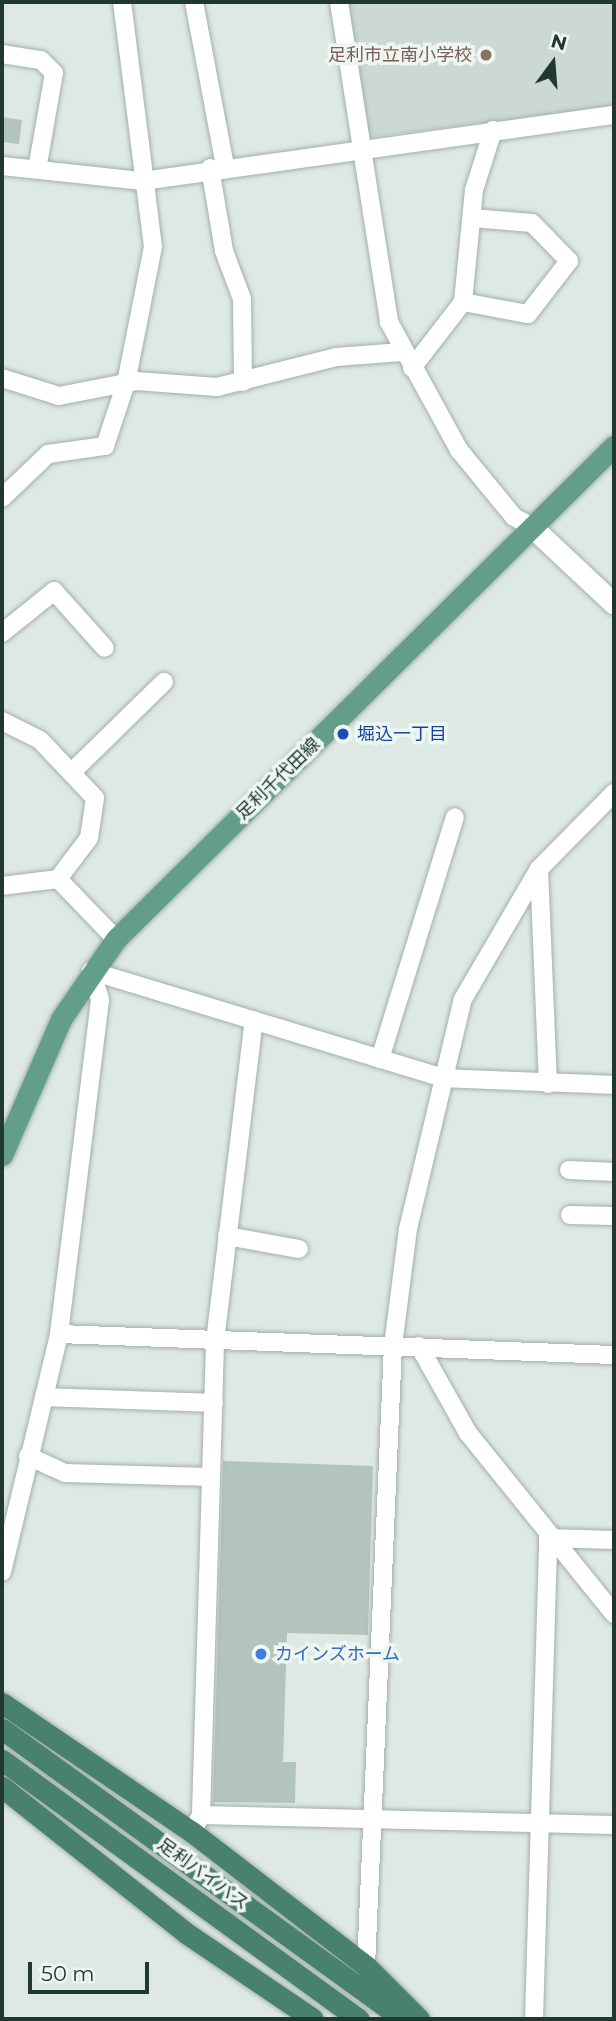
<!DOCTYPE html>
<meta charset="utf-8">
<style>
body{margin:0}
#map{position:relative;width:616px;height:2021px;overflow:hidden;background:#dee9e3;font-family:Montserrat,"Noto Sans JP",sans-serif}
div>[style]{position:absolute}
.built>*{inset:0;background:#ccd9d2}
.building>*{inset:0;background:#b3c4bc}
.roads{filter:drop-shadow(0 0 2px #a1b0aa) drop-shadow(0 0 2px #a1b0aa)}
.minor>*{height:18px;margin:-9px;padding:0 9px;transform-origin:9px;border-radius:9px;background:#fff}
.tertiary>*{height:21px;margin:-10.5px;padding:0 10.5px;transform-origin:10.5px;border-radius:10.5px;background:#fff}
.primary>*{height:21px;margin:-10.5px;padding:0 10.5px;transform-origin:10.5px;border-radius:10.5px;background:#639e8a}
.trunk>*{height:21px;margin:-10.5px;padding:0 10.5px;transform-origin:10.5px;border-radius:10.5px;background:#48816e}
.dots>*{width:19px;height:19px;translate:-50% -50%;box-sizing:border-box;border:4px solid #eef6f1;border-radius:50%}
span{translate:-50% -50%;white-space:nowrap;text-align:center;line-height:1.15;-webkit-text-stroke:7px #eef6f1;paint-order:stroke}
.education-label{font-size:18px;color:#785e54}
.right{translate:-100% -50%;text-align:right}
.transit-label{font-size:18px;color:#164399}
.left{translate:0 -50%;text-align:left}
.street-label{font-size:18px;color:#203830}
.shop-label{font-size:18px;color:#366cbe}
.frame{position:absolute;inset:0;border:4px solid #203830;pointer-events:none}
.north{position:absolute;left:518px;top:28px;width:70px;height:70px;-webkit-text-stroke:5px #eef6f1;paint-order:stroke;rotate:16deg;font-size:19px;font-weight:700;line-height:28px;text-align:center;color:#203830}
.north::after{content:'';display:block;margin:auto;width:24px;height:32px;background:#203830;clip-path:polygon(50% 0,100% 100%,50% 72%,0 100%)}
.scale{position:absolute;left:28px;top:1962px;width:121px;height:32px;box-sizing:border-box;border:4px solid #203830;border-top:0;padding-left:9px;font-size:21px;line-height:24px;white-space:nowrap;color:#203830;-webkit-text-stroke:5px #eef6f1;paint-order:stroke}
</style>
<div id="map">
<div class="built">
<i style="clip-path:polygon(348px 2px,614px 2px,614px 107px,370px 137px)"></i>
</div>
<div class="building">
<i style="clip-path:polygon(2px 117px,22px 120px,19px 144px,2px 142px)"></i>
<i style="clip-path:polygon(223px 1461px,373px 1466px,368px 1635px,287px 1633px,283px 1762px,296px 1762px,295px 1803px,213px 1802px)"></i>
</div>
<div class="roads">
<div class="minor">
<i style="left:194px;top:2px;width:167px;rotate:79.3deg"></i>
<i style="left:339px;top:2px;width:324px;rotate:81.1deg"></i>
<i style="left:389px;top:322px;width:146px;rotate:61.3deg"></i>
<i style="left:459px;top:450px;width:87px;rotate:50.6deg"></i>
<i style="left:514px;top:517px;width:21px;rotate:29deg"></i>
<i style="left:2px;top:54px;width:39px;rotate:9deg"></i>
<i style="left:41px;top:60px;width:18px;rotate:45deg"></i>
<i style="left:54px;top:73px;width:97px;rotate:100deg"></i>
<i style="left:2px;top:166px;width:142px;rotate:6.1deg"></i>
<i style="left:143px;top:181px;width:476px;rotate:-8deg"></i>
<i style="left:210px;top:168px;width:84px;rotate:80.4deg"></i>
<i style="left:224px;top:251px;width:51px;rotate:69.4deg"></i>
<i style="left:242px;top:299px;width:83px;rotate:89.3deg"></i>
<i style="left:463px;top:302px;width:66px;rotate:10.5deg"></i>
<i style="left:528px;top:314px;width:67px;rotate:-52.3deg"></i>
<i style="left:569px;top:261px;width:53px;rotate:-134.2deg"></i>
<i style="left:532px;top:223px;width:60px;rotate:-175.2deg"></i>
<i style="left:412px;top:368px;width:83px;rotate:-52.3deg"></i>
<i style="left:463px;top:302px;width:113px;rotate:-84.4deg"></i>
<i style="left:474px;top:190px;width:63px;rotate:-72.4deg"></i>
<i style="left:2px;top:378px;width:60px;rotate:17.5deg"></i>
<i style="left:59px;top:396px;width:78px;rotate:-11deg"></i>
<i style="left:136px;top:381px;width:81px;rotate:4.2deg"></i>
<i style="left:217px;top:387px;width:123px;rotate:-14.1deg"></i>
<i style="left:336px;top:357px;width:66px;rotate:-4.3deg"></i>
<i style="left:2px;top:498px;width:64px;rotate:-43.7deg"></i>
<i style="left:48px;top:454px;width:58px;rotate:-8deg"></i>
<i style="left:105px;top:446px;width:66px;rotate:-71.6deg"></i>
<i style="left:126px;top:383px;width:139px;rotate:-78.8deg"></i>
<i style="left:153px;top:247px;width:247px;rotate:-97.2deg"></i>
<i style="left:2px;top:633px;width:67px;rotate:-38.9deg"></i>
<i style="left:54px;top:591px;width:76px;rotate:48.2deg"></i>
<i style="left:2px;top:721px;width:42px;rotate:26.6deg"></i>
<i style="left:40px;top:740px;width:80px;rotate:46.5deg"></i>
<i style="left:95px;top:798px;width:40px;rotate:98.5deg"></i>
<i style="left:89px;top:838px;width:51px;rotate:127.1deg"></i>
<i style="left:58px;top:879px;width:56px;rotate:172.9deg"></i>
<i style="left:74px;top:770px;width:126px;rotate:-44.4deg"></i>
<i style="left:539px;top:869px;width:215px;rotate:87.6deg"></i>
<i style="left:58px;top:879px;width:83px;rotate:46deg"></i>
<i style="left:380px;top:1059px;width:253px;rotate:-72.8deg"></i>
<i style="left:569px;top:1170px;width:45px;rotate:2.5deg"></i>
<i style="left:570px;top:1215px;width:44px;rotate:1.3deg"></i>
<i style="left:227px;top:1236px;width:73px;rotate:10.2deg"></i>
<i style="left:59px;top:1334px;width:555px;rotate:2.17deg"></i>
<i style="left:419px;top:1346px;width:100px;rotate:60.6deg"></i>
<i style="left:468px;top:1433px;width:233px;rotate:51.1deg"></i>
<i style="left:44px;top:1397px;width:170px;rotate:2deg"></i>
<i style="left:28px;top:1456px;width:41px;rotate:24.7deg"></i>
<i style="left:65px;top:1473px;width:146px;rotate:1.6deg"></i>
<i style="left:2px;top:1572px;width:245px;rotate:-76.5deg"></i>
<i style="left:59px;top:1334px;width:337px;rotate:-83deg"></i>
<i style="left:100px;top:999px;width:29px;rotate:-108deg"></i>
<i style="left:91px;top:971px;width:368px;rotate:16.9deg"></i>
<i style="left:443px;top:1078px;width:171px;rotate:2.3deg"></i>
<i style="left:201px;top:1815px;width:413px;rotate:1.4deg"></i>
<i style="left:192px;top:1832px;width:19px;rotate:-62deg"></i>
<i style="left:201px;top:1815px;width:474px;rotate:-88.3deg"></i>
<i style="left:215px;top:1341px;width:323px;rotate:-83.1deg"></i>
<i style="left:366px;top:1966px;width:621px;rotate:-87.51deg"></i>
<i style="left:393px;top:1346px;width:118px;rotate:-82.7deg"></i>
<i style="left:408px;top:1229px;width:236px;rotate:-76.6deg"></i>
<i style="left:463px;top:999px;width:151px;rotate:-59.7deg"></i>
<i style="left:539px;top:869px;width:107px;rotate:-45.4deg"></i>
<i style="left:534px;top:2019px;width:481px;rotate:-88.3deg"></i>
<i style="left:548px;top:1538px;width:66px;rotate:1.7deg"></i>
</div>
<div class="tertiary">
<i style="left:532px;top:527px;width:112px;rotate:43.2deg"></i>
</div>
<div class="primary">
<i style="left:2px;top:1155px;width:148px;rotate:-66.5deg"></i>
<i style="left:61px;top:1019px;width:97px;rotate:-55.5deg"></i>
<i style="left:116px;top:939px;width:701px;rotate:-44.71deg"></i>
</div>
<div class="trunk">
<i style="left:2px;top:1703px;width:230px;rotate:34.2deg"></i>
<i style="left:192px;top:1832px;width:220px;rotate:37.6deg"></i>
<i style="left:366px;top:1966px;width:75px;rotate:45deg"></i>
<i style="left:2px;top:1729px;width:495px;rotate:35.9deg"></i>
<i style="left:2px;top:1760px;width:441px;rotate:36deg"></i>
<i style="left:2px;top:1787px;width:235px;rotate:38.4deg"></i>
<i style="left:186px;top:1933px;width:153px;rotate:34.1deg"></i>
</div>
</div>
<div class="dots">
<i style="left:486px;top:55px;background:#8d6e63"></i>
<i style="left:343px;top:734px;background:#1a4fb4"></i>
<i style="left:261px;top:1654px;background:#3f7fe0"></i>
</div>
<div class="education-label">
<span class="right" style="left:472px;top:55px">足利市立南小学校</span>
</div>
<div class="transit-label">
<span class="left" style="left:357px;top:734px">堀込一丁目</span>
</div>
<div class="street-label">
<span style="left:278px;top:779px;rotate:-44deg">足利千代田線</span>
<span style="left:203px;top:1874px;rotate:36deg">足利バイパス</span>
</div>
<div class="shop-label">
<span class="left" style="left:275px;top:1654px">カインズホーム</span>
</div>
<div class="frame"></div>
<div class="north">N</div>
<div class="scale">50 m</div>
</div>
